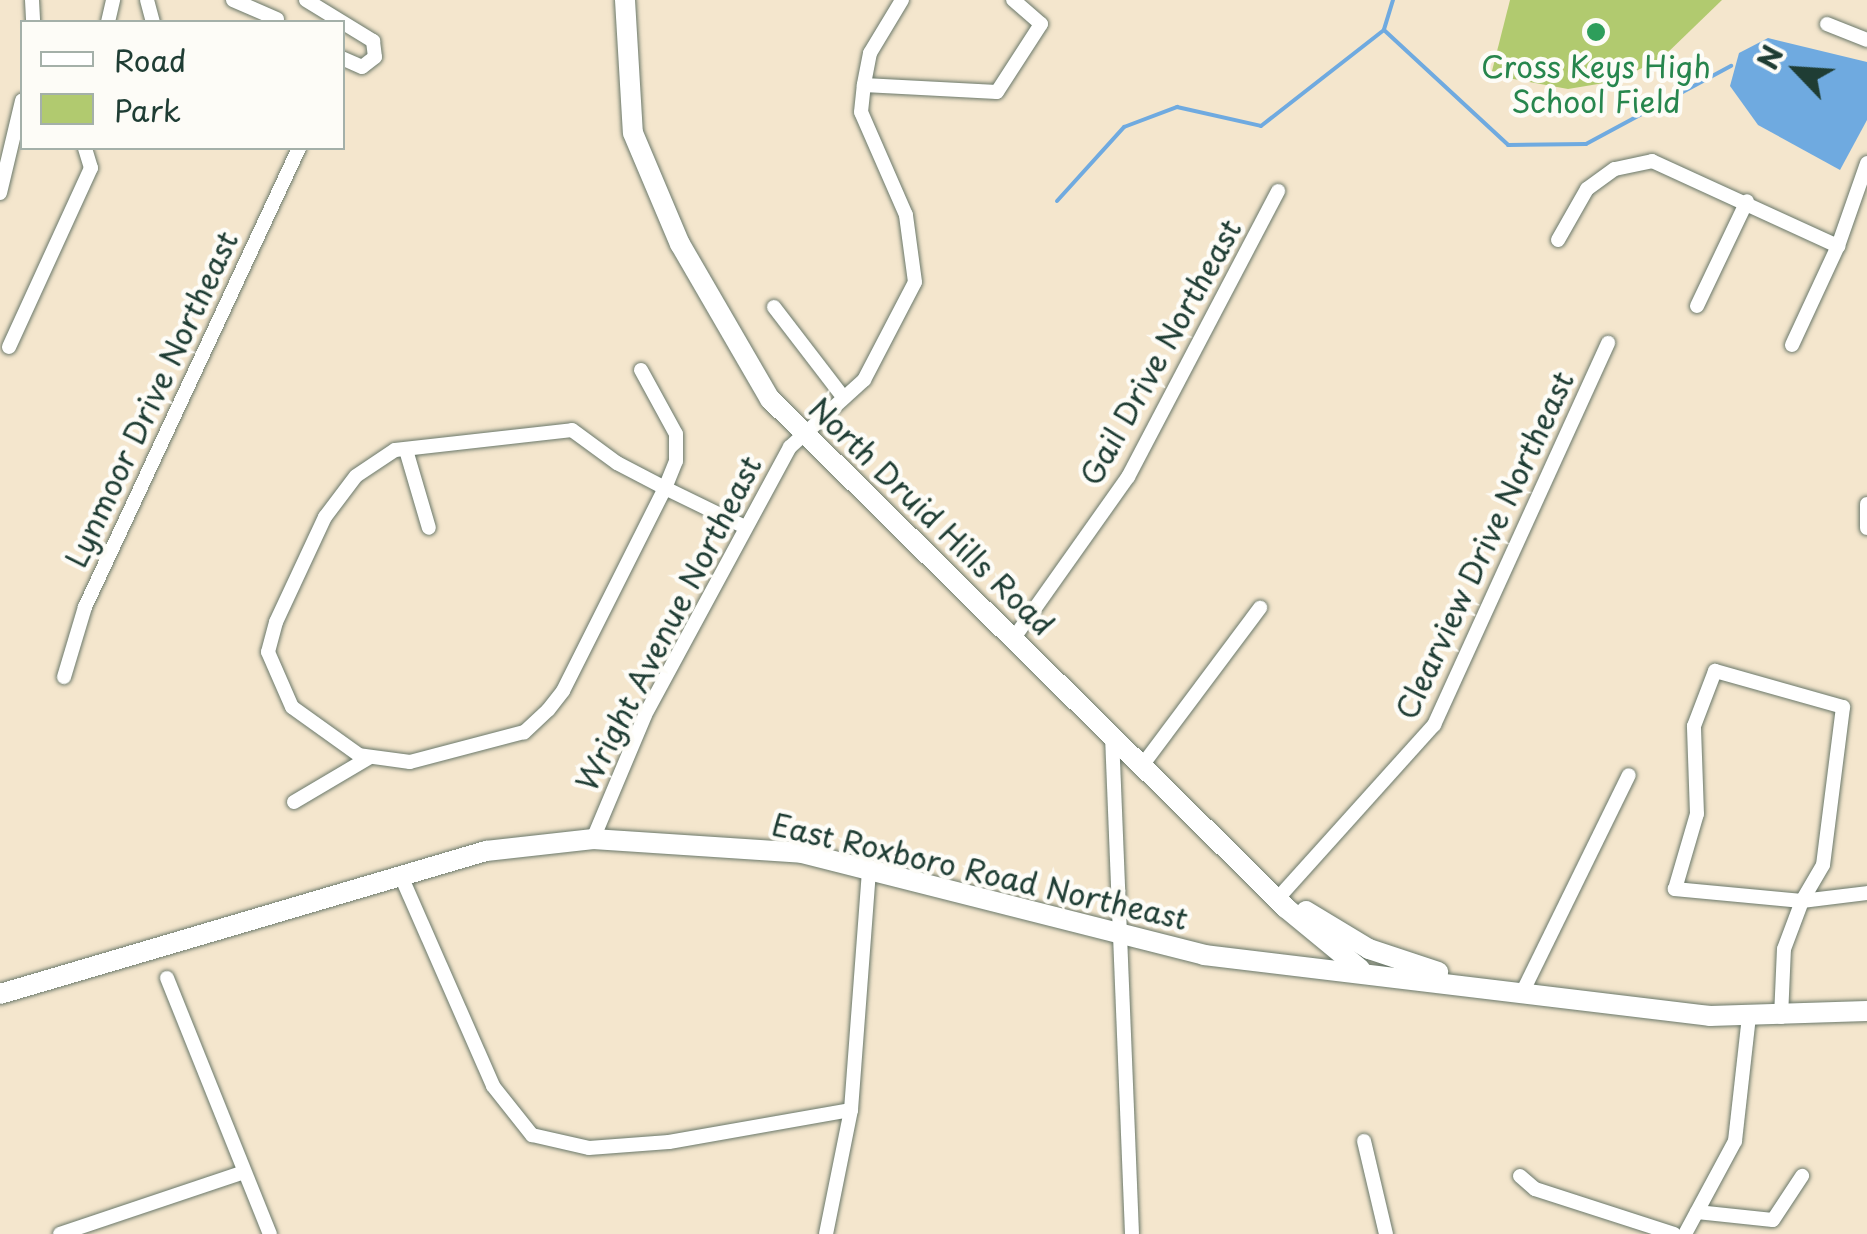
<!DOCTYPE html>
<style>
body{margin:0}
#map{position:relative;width:1867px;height:1234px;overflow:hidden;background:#f4e6cd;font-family:"Playpen Sans",sans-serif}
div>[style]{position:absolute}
.green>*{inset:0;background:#b1ca6f}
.water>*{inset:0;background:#6faae0}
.stream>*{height:4px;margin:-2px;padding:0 2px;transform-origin:2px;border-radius:2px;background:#6faae0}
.roads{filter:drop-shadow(0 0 2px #6a786a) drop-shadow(0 0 2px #6a786a)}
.street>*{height:14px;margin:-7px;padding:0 7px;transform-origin:7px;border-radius:7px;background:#fff}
.secondary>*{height:20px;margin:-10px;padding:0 10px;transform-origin:10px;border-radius:10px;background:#fff}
.dots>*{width:28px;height:28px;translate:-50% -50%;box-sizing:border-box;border:5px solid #fdfcf7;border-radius:50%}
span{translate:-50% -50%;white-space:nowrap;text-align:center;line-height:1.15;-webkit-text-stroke:9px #fdfcf7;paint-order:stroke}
.leisure-label{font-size:30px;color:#27864d}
.street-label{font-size:30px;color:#1f3d34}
.legend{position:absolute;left:20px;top:20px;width:325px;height:130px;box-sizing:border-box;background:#fdfcf7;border:2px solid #a4b0a9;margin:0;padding:12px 18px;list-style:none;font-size:30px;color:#1f3d34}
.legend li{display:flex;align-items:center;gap:20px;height:50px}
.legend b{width:50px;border:2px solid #a4b0a9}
.north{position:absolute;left:1747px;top:20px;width:100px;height:100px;-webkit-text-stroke:8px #fdfcf7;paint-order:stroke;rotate:295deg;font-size:28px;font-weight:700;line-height:40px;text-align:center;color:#1f3d34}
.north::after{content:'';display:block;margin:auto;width:35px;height:45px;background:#1f3d34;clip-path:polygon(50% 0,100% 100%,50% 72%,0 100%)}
</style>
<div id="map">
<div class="green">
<i style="clip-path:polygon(1510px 0,1722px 0,1662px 58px,1616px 81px,1568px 89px,1491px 75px)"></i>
</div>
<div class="water">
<i style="clip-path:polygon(1768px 38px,1867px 62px,1867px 120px,1840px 170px,1758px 125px,1730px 86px,1739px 53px)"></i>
</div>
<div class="stream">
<i style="left:1393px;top:0;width:31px;rotate:107deg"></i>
<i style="left:1384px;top:30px;width:169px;rotate:42.8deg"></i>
<i style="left:1508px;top:145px;width:78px;rotate:-0.7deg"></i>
<i style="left:1586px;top:144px;width:165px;rotate:-28.3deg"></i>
<i style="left:1057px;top:201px;width:100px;rotate:-47.8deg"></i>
<i style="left:1124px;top:127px;width:57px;rotate:-20.7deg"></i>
<i style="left:1177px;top:107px;width:86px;rotate:12.7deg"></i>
<i style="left:1261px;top:126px;width:156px;rotate:-38deg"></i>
</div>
<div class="roads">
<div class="street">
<i style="left:32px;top:0;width:22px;rotate:87deg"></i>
<i style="left:147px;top:0;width:23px;rotate:75deg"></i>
<i style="left:233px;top:0;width:48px;rotate:23.4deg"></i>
<i style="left:306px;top:0;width:79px;rotate:31.5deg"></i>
<i style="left:373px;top:41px;width:16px;rotate:83deg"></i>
<i style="left:375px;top:57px;width:16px;rotate:142deg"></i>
<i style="left:362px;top:67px;width:22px;rotate:-156deg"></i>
<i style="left:902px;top:0;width:62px;rotate:121.1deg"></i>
<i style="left:870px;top:53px;width:33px;rotate:101deg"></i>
<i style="left:864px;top:85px;width:133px;rotate:3deg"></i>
<i style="left:997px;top:92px;width:81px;rotate:-57.1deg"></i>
<i style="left:1041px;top:24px;width:37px;rotate:-139deg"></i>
<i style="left:108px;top:22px;width:23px;rotate:-77deg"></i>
<i style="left:1827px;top:24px;width:43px;rotate:21.8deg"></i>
<i style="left:0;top:193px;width:95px;rotate:-76.6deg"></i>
<i style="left:1558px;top:240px;width:59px;rotate:-60.4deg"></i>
<i style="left:1587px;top:189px;width:34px;rotate:-36deg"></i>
<i style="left:1615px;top:169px;width:38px;rotate:-12deg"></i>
<i style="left:1652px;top:161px;width:205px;rotate:24.6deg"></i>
<i style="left:1838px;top:246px;width:88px;rotate:-70.7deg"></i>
<i style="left:1697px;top:306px;width:116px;rotate:-64.5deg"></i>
<i style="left:774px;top:307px;width:108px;rotate:52.5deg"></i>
<i style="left:1792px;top:345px;width:109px;rotate:-65.1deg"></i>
<i style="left:9px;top:347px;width:197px;rotate:-65.4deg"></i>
<i style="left:91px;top:168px;width:21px;rotate:-107deg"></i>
<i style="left:641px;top:370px;width:73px;rotate:61.3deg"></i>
<i style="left:676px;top:434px;width:27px;rotate:90deg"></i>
<i style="left:676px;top:461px;width:29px;rotate:112deg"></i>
<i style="left:665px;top:488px;width:227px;rotate:116.7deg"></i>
<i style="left:563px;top:691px;width:24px;rotate:128deg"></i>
<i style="left:548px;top:710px;width:33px;rotate:137deg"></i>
<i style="left:524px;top:732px;width:118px;rotate:165.3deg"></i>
<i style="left:410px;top:762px;width:51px;rotate:-172.2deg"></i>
<i style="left:359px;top:755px;width:82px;rotate:-144.4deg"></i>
<i style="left:292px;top:707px;width:60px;rotate:-113.6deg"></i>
<i style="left:268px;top:652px;width:31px;rotate:-75deg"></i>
<i style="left:276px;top:622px;width:116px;rotate:-65deg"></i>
<i style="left:325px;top:517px;width:51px;rotate:-52.9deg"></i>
<i style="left:356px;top:476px;width:47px;rotate:-33.7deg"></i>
<i style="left:395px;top:450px;width:178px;rotate:-6.4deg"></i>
<i style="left:572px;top:430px;width:56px;rotate:36.3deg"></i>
<i style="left:617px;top:463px;width:54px;rotate:27.5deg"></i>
<i style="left:665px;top:488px;width:89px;rotate:26deg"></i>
<i style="left:406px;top:450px;width:81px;rotate:73.6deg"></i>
<i style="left:1867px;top:504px;width:24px;rotate:90deg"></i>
<i style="left:1016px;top:635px;width:194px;rotate:-54.7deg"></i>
<i style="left:1128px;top:477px;width:323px;rotate:-62.3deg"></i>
<i style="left:1715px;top:671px;width:133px;rotate:15.7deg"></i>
<i style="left:1843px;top:707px;width:159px;rotate:97.2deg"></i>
<i style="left:1823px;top:865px;width:42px;rotate:120.3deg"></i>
<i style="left:1802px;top:901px;width:128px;rotate:-174.6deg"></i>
<i style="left:1675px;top:889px;width:78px;rotate:-73.7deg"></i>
<i style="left:1697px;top:814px;width:88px;rotate:-92deg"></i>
<i style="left:1694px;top:726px;width:59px;rotate:-69.1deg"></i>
<i style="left:64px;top:677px;width:73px;rotate:-73.3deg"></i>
<i style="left:85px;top:607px;width:506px;rotate:-65deg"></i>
<i style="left:1112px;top:736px;width:498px;rotate:87.7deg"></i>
<i style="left:1144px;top:763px;width:194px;rotate:-53.2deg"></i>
<i style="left:294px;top:802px;width:88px;rotate:-30.6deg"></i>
<i style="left:593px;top:839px;width:134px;rotate:-67.2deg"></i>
<i style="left:645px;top:715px;width:305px;rotate:-61.6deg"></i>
<i style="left:790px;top:447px;width:100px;rotate:-42.2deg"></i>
<i style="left:864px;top:380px;width:110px;rotate:-62.5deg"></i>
<i style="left:915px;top:282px;width:68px;rotate:-97.7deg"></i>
<i style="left:906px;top:215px;width:112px;rotate:-113.6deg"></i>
<i style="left:861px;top:112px;width:27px;rotate:-84deg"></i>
<i style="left:401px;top:876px;width:229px;rotate:66.3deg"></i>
<i style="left:493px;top:1086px;width:63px;rotate:51.5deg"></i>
<i style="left:532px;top:1135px;width:58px;rotate:12.8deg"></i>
<i style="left:589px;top:1148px;width:80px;rotate:-4.3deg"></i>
<i style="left:669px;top:1142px;width:185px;rotate:-10deg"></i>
<i style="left:1279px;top:897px;width:232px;rotate:-48deg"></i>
<i style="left:1434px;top:725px;width:420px;rotate:-65.5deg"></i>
<i style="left:167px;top:978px;width:276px;rotate:68.1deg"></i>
<i style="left:1524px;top:989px;width:238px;rotate:-63.9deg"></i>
<i style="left:1781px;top:1017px;width:68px;rotate:-87.5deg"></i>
<i style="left:1784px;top:949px;width:51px;rotate:-69.4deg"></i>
<i style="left:1802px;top:901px;width:65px;rotate:-7deg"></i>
<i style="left:1364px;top:1141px;width:96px;rotate:76.7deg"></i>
<i style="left:1520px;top:1176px;width:20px;rotate:41deg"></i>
<i style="left:1535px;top:1189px;width:146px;rotate:17.9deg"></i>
<i style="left:1697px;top:1212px;width:76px;rotate:6deg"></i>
<i style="left:1773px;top:1220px;width:53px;rotate:-56.6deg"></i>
<i style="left:60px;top:1234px;width:191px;rotate:-18.6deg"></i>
<i style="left:826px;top:1234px;width:126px;rotate:-78.6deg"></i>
<i style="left:851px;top:1110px;width:241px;rotate:-85.7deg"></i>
<i style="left:1685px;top:1234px;width:106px;rotate:-61.7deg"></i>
<i style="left:1735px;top:1141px;width:125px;rotate:-83.6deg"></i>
</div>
<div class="secondary">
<i style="left:625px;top:0;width:133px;rotate:86.6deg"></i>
<i style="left:633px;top:133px;width:121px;rotate:67.1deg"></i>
<i style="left:680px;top:244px;width:179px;rotate:59.9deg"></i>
<i style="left:770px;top:399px;width:725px;rotate:44.61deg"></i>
<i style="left:1286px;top:908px;width:96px;rotate:39.5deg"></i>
<i style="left:1306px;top:911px;width:74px;rotate:31.1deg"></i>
<i style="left:1369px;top:949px;width:73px;rotate:18.4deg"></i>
<i style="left:0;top:994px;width:507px;rotate:-16.4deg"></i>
<i style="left:486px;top:851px;width:108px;rotate:-6.4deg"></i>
<i style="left:593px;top:839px;width:209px;rotate:3.8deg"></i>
<i style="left:802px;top:853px;width:415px;rotate:14.2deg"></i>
<i style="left:1204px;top:955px;width:510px;rotate:6.87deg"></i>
<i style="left:1710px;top:1016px;width:157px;rotate:-1.8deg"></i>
</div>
</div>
<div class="dots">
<i style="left:1596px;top:32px;background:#2e9e5b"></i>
</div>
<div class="leisure-label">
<span style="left:1596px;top:83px">Cross Keys High<br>School Field</span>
</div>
<div class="street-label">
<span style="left:1160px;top:352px;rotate:-61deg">Gail Drive Northeast</span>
<span style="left:151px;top:399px;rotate:-65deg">Lynmoor Drive Northeast</span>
<span style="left:932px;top:516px;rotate:44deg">North Druid Hills Road</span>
<span style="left:1484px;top:545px;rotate:-65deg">Clearview Drive Northeast</span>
<span style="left:668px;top:623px;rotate:-63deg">Wright Avenue Northeast</span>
<span style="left:980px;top:871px;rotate:13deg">East Roxboro Road Northeast</span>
</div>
<ul class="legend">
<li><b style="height:12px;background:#fff"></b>Road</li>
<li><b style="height:28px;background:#b1ca6f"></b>Park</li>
</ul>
<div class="north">N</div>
</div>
